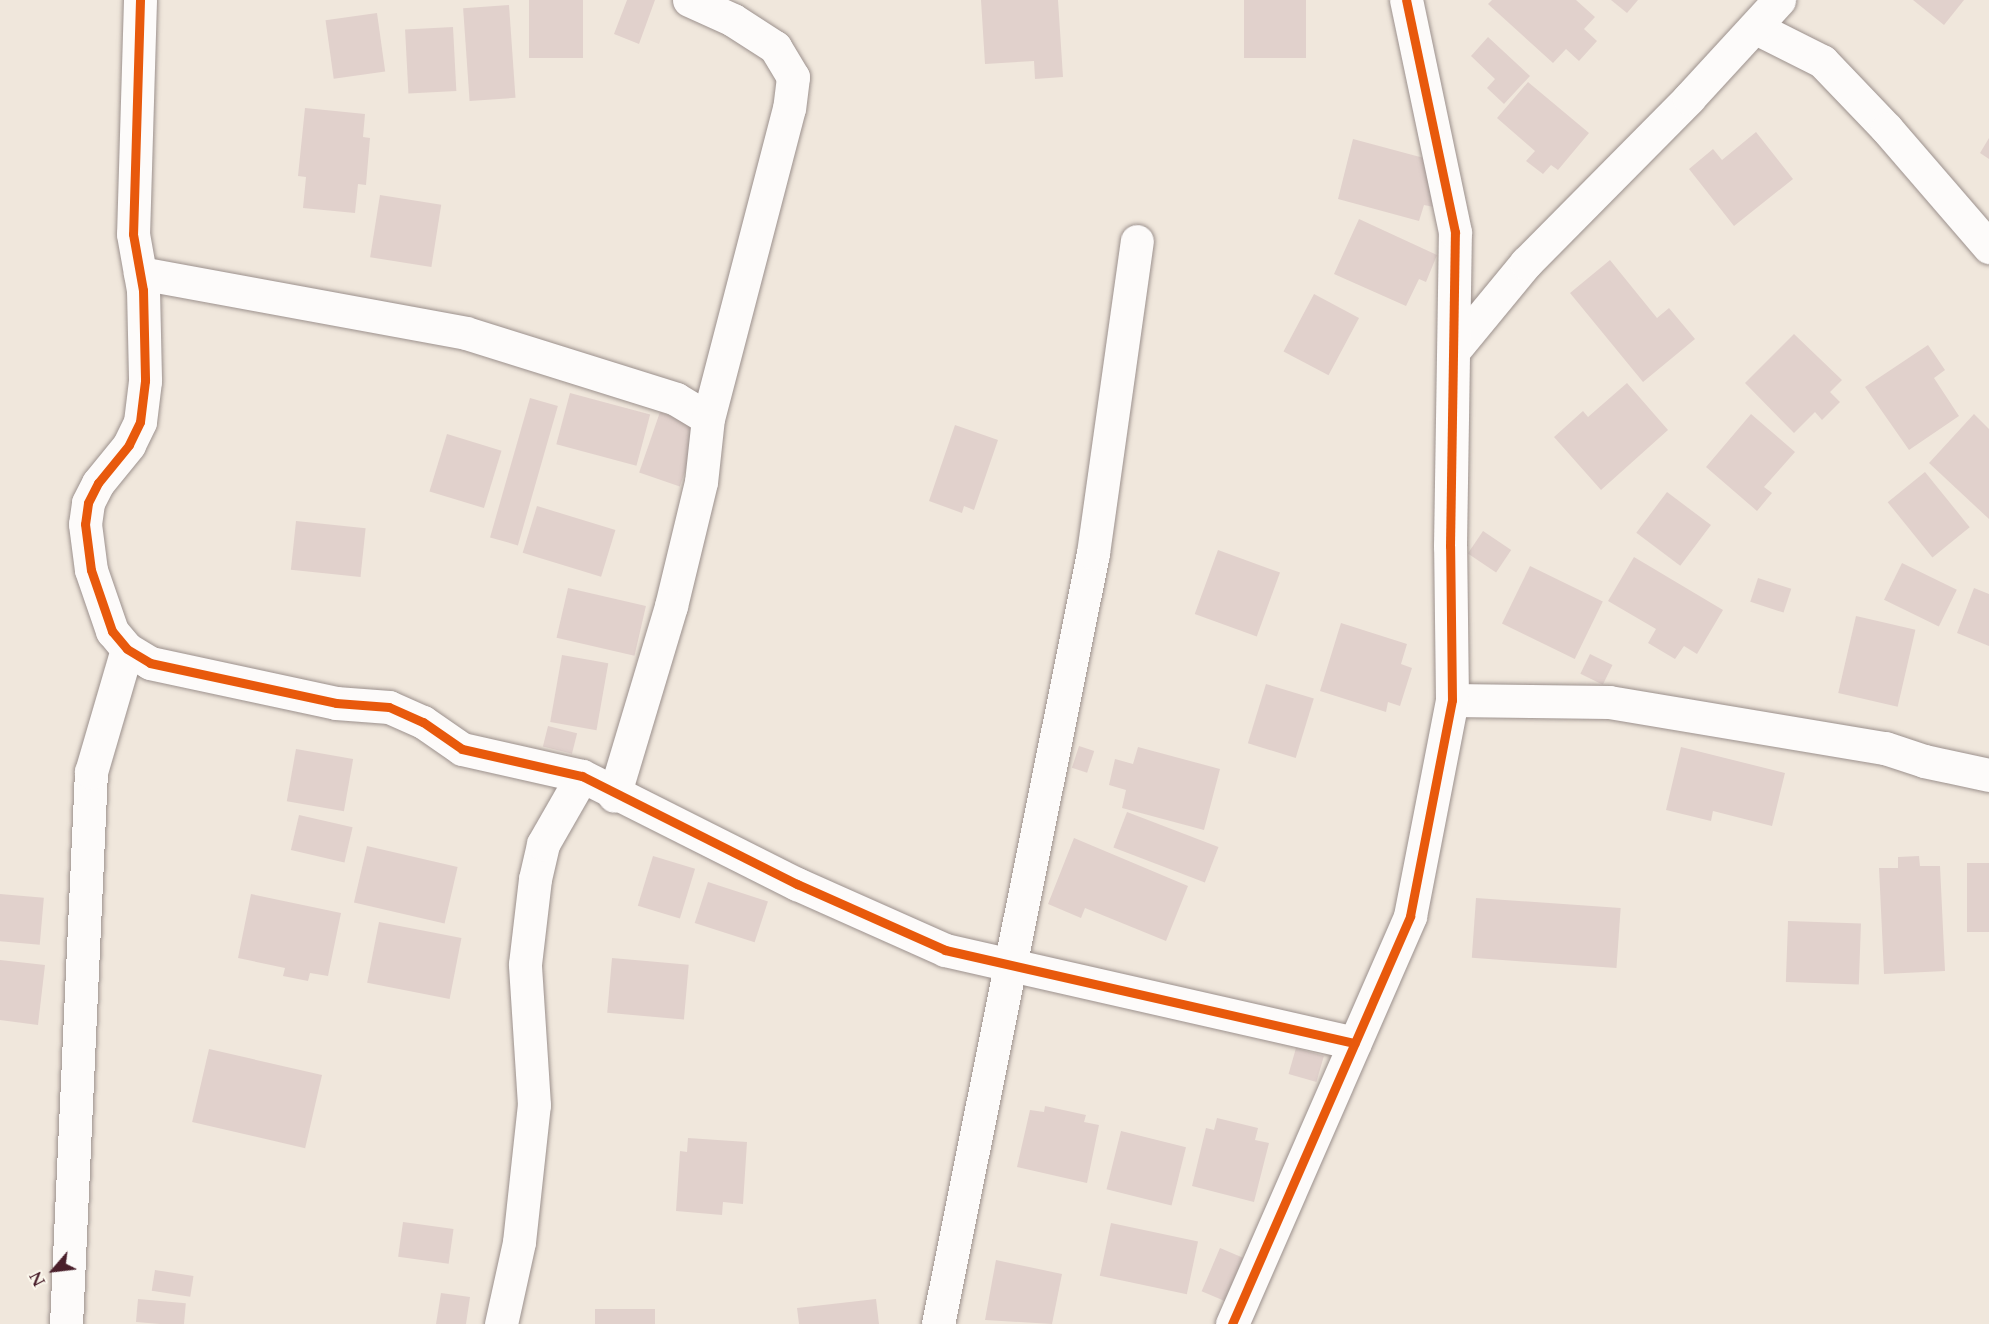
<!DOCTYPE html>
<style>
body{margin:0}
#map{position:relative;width:1989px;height:1324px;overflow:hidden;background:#f0e7dc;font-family:Cardo,serif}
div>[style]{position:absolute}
.building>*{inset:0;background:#e1d1cc;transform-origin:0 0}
.roads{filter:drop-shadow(0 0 2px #9c918d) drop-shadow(0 0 2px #9c918d)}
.street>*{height:33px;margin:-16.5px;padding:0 16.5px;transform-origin:16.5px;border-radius:16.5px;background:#fdfbfa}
.cycleway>*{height:9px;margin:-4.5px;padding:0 4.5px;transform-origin:4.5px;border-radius:4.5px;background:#e8590c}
span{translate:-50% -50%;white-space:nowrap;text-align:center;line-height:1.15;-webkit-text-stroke:6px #fbf7ec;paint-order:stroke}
.north{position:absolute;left:24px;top:1240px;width:60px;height:60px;-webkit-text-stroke:4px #fbf7ec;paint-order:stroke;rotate:242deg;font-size:16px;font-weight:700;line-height:24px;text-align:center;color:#4a1f2b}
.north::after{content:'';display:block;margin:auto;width:21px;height:27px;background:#4a1f2b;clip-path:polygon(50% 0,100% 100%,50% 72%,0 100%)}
</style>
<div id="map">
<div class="building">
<i style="left:529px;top:0;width:54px;height:58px"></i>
<i style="clip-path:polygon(627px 0,655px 0,639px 44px,614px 34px)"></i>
<i style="clip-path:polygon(981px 0,1058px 0,1063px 77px,1035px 79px,1034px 61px,985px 64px)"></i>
<i style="left:1244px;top:0;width:62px;height:58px"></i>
<i style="clip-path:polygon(1492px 0,1576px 0,1595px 17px,1584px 29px,1597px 41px,1579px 61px,1566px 49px,1553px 63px,1488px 4px)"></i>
<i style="clip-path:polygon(1611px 0,1638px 0,1627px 13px)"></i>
<i style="clip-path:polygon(1913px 0,1964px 0,1944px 25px)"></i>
<i style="left:509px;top:5px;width:93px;height:46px;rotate:86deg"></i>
<i style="left:377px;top:13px;width:59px;height:52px;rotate:82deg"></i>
<i style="left:453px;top:27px;width:64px;height:48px;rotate:87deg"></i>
<i style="clip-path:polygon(1488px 37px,1530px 76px,1504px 104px,1487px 88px,1495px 79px,1471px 56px)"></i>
<i style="clip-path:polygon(1528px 82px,1589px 133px,1558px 170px,1551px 165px,1543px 174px,1526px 161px,1535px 151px,1497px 118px)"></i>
<i style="clip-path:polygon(305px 108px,365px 114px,363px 137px,370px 138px,366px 185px,358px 184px,355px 213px,303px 208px,306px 177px,298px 176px)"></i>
<i style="clip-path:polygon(1756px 132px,1793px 179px,1734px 226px,1689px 169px,1713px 149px,1722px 160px)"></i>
<i style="clip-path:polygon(1989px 138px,1989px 159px,1980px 153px)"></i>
<i style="clip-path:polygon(1353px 139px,1435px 161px,1434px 207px,1424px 205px,1419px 221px,1338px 199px)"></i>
<i style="left:380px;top:195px;width:62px;height:63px;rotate:9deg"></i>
<i style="clip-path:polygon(1359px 219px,1437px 255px,1426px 282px,1419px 279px,1406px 306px,1334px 274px)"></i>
<i style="clip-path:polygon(1610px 260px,1657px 318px,1669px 308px,1695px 339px,1643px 382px,1570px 293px)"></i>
<i style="left:1314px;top:294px;width:51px;height:65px;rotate:28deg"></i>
<i style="clip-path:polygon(1794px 334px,1842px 380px,1830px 392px,1840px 402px,1822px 420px,1815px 412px,1794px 433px,1745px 383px)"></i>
<i style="clip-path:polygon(1928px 345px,1945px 370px,1934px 378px,1959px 416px,1909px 450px,1865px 387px)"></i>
<i style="clip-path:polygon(1627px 383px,1668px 430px,1601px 490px,1554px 437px,1583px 411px,1588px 417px)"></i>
<i style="left:570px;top:393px;width:83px;height:53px;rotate:15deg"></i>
<i style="left:530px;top:398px;width:29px;height:145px;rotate:16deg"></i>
<i style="left:660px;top:412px;width:43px;height:64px;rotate:19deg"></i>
<i style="clip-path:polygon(1751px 414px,1795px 452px,1764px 487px,1772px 493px,1757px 511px,1706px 467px)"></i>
<i style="clip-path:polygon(1974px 414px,1989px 429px,1989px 519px,1929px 463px)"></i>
<i style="clip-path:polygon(955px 425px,998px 440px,974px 510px,964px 506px,962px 513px,929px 501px)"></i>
<i style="left:447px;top:434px;width:57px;height:60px;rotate:17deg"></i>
<i style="left:1925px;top:472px;width:71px;height:48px;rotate:51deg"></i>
<i style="left:1667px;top:492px;width:55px;height:51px;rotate:37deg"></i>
<i style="left:537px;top:506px;width:82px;height:49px;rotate:17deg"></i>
<i style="left:296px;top:521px;width:70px;height:49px;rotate:6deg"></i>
<i style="left:1483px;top:531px;width:34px;height:27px;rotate:34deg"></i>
<i style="left:1218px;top:550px;width:66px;height:68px;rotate:20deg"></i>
<i style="clip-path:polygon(1634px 557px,1723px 610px,1697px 654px,1684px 646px,1675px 659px,1648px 643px,1656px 629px,1608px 601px)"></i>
<i style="left:1902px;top:563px;width:61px;height:41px;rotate:26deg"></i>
<i style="left:1530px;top:566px;width:81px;height:64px;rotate:26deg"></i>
<i style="left:1758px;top:578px;width:35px;height:25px;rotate:18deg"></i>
<i style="left:568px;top:588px;width:80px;height:51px;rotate:13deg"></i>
<i style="clip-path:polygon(1974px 588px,1989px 594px,1989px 646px,1957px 633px)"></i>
<i style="left:1856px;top:616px;width:61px;height:79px;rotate:13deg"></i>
<i style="clip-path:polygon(1341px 623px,1407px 644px,1401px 664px,1412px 668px,1400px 706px,1388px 702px,1386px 712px,1320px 691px)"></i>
<i style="left:1590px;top:654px;width:25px;height:22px;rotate:26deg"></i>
<i style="left:562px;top:655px;width:47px;height:68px;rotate:10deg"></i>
<i style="left:1266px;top:684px;width:50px;height:62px;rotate:17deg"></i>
<i style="left:548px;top:726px;width:30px;height:21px;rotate:14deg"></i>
<i style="left:1079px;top:746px;width:16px;height:23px;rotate:18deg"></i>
<i style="clip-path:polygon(1138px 747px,1220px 769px,1204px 830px,1122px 808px,1126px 790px,1109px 785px,1115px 759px,1133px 764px)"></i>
<i style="clip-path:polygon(1681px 747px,1785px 773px,1772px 826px,1713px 811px,1711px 821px,1666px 810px)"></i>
<i style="left:296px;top:749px;width:58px;height:53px;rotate:10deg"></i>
<i style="left:1127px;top:812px;width:98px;height:38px;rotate:21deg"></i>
<i style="left:299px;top:815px;width:55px;height:36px;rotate:13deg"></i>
<i style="clip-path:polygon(1074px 838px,1188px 886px,1166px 941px,1085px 908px,1081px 918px,1048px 904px)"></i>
<i style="left:367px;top:846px;width:93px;height:58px;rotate:13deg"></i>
<i style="left:653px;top:856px;width:44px;height:52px;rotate:17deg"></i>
<i style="clip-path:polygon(1919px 856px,1920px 866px,1940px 866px,1945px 971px,1884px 974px,1879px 868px,1898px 868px,1898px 857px)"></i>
<i style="left:1989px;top:863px;width:69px;height:22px;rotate:90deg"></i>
<i style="left:708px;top:882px;width:63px;height:43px;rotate:18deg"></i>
<i style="left:0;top:894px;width:44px;height:47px;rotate:5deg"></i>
<i style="clip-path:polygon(251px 894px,341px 913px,328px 976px,310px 973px,308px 981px,283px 976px,285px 968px,238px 958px)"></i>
<i style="left:1476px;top:898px;width:145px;height:60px;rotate:4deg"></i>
<i style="left:1788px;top:921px;width:73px;height:61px;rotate:2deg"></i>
<i style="left:379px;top:922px;width:84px;height:62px;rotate:11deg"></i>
<i style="left:612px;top:958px;width:77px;height:55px;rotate:5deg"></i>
<i style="clip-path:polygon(0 960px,45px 965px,38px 1025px,0 1020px)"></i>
<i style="left:1296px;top:1048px;width:29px;height:27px;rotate:16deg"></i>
<i style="left:209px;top:1049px;width:116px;height:75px;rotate:13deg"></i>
<i style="clip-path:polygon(1045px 1106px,1086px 1115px,1084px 1122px,1099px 1125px,1087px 1183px,1017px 1167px,1030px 1110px,1044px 1112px)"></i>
<i style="clip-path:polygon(1217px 1118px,1258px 1128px,1255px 1140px,1269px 1143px,1254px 1202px,1192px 1186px,1206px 1128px,1214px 1130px)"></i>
<i style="left:1121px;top:1131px;width:67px;height:60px;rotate:14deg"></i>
<i style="clip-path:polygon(688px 1138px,747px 1142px,743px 1204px,723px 1202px,722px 1215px,676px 1211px,680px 1151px,687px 1152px)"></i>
<i style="left:403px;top:1222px;width:51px;height:35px;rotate:8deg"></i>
<i style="left:1111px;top:1223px;width:89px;height:54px;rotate:12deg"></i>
<i style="left:1220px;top:1248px;width:25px;height:47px;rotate:23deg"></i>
<i style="clip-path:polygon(996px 1260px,1062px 1274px,1052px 1324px,985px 1320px)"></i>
<i style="left:155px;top:1270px;width:39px;height:21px;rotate:9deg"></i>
<i style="clip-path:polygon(441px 1293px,470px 1297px,466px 1324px,436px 1324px)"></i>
<i style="left:138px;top:1299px;width:48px;height:23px;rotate:5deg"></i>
<i style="clip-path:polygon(876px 1299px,879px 1324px,799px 1324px,797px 1308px)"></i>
<i style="left:595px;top:1309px;width:60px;height:15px"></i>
</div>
<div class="roads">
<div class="street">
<i style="left:140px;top:0;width:234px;rotate:91.7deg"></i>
<i style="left:133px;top:234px;width:57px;rotate:79.9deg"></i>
<i style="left:143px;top:290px;width:91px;rotate:88.7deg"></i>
<i style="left:145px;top:381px;width:41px;rotate:97deg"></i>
<i style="left:140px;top:422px;width:25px;rotate:116deg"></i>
<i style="left:129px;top:445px;width:49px;rotate:129.2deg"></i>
<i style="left:98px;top:483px;width:22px;rotate:117deg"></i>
<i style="left:88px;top:503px;width:21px;rotate:98deg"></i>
<i style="left:85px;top:524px;width:46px;rotate:82.6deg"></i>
<i style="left:91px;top:570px;width:65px;rotate:71deg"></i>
<i style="left:112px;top:631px;width:23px;rotate:50deg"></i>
<i style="left:127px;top:649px;width:27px;rotate:31deg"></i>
<i style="left:150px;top:663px;width:190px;rotate:12.1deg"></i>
<i style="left:336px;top:703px;width:53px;rotate:4.3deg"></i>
<i style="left:389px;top:707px;width:37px;rotate:24deg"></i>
<i style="left:423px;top:722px;width:47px;rotate:34.7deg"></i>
<i style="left:462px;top:749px;width:123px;rotate:12.7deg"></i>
<i style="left:582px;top:776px;width:241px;rotate:26.7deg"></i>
<i style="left:797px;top:884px;width:162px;rotate:24deg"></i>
<i style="left:945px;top:950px;width:420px;rotate:12.8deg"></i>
<i style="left:689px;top:0;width:48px;rotate:24.4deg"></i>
<i style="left:733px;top:20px;width:50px;rotate:32.7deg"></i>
<i style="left:775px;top:47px;width:35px;rotate:59deg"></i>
<i style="left:793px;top:77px;width:31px;rotate:97deg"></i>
<i style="left:789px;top:108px;width:320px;rotate:104.6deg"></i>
<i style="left:1756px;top:28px;width:74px;rotate:26.6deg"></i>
<i style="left:1822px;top:61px;width:94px;rotate:46.3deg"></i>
<i style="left:1887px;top:129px;width:156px;rotate:49.2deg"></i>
<i style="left:140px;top:273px;width:331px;rotate:10.4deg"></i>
<i style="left:466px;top:333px;width:220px;rotate:17.4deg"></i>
<i style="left:676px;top:399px;width:37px;rotate:31deg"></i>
<i style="left:708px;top:418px;width:64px;rotate:96.2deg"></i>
<i style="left:701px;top:482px;width:128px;rotate:103.6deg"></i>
<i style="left:671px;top:606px;width:198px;rotate:106.7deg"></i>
<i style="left:1455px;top:349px;width:112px;rotate:-50.5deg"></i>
<i style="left:1526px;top:263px;width:232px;rotate:-45.3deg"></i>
<i style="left:1689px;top:98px;width:133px;rotate:-47.4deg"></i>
<i style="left:1452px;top:700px;width:157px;rotate:0.7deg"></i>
<i style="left:1609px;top:702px;width:280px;rotate:9.5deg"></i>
<i style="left:1885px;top:748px;width:41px;rotate:18.4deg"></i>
<i style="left:1924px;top:761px;width:66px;rotate:12.2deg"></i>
<i style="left:66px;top:1324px;width:553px;rotate:-87.41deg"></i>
<i style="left:91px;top:772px;width:128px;rotate:-73.7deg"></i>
<i style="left:501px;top:1324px;width:84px;rotate:-77.6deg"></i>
<i style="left:519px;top:1242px;width:138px;rotate:-83.8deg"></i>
<i style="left:534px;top:1105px;width:141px;rotate:-93.7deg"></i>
<i style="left:525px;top:964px;width:86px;rotate:-83.3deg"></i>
<i style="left:535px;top:879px;width:36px;rotate:-77deg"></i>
<i style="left:543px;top:844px;width:78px;rotate:-60.2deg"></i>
<i style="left:938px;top:1324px;width:786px;rotate:-78.63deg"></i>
<i style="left:1093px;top:553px;width:315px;rotate:-82deg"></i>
<i style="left:1232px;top:1324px;width:445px;rotate:-66.4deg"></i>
<i style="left:1410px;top:916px;width:220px;rotate:-79deg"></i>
<i style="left:1452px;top:700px;width:154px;rotate:-90.7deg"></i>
<i style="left:1450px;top:546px;width:314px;rotate:-89.1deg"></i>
<i style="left:1455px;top:232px;width:237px;rotate:-101.9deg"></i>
</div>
</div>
<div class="cycleway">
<i style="left:140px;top:0;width:234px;rotate:91.7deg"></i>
<i style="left:133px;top:234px;width:57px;rotate:79.9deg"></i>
<i style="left:143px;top:290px;width:91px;rotate:88.7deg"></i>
<i style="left:145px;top:381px;width:41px;rotate:97deg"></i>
<i style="left:140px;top:422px;width:25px;rotate:116deg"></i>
<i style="left:129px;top:445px;width:49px;rotate:129.2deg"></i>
<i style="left:98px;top:483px;width:22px;rotate:117deg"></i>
<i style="left:88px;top:503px;width:21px;rotate:98deg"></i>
<i style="left:85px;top:524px;width:46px;rotate:82.6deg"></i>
<i style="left:91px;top:570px;width:65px;rotate:71deg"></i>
<i style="left:112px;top:631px;width:23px;rotate:50deg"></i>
<i style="left:127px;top:649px;width:27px;rotate:31deg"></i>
<i style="left:150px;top:663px;width:190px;rotate:12.1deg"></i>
<i style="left:336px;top:703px;width:53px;rotate:4.3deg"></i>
<i style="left:389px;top:707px;width:37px;rotate:24deg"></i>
<i style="left:423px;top:722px;width:47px;rotate:34.7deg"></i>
<i style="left:462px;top:749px;width:123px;rotate:12.7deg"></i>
<i style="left:582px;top:776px;width:241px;rotate:26.7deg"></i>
<i style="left:797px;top:884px;width:162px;rotate:24deg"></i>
<i style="left:945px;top:950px;width:420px;rotate:12.8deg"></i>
<i style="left:1232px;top:1324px;width:445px;rotate:-66.4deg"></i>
<i style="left:1410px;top:916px;width:220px;rotate:-79deg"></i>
<i style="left:1452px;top:700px;width:154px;rotate:-90.7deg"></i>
<i style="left:1450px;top:546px;width:314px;rotate:-89.1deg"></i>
<i style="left:1455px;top:232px;width:237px;rotate:-101.9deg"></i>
</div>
<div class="north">N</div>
</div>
